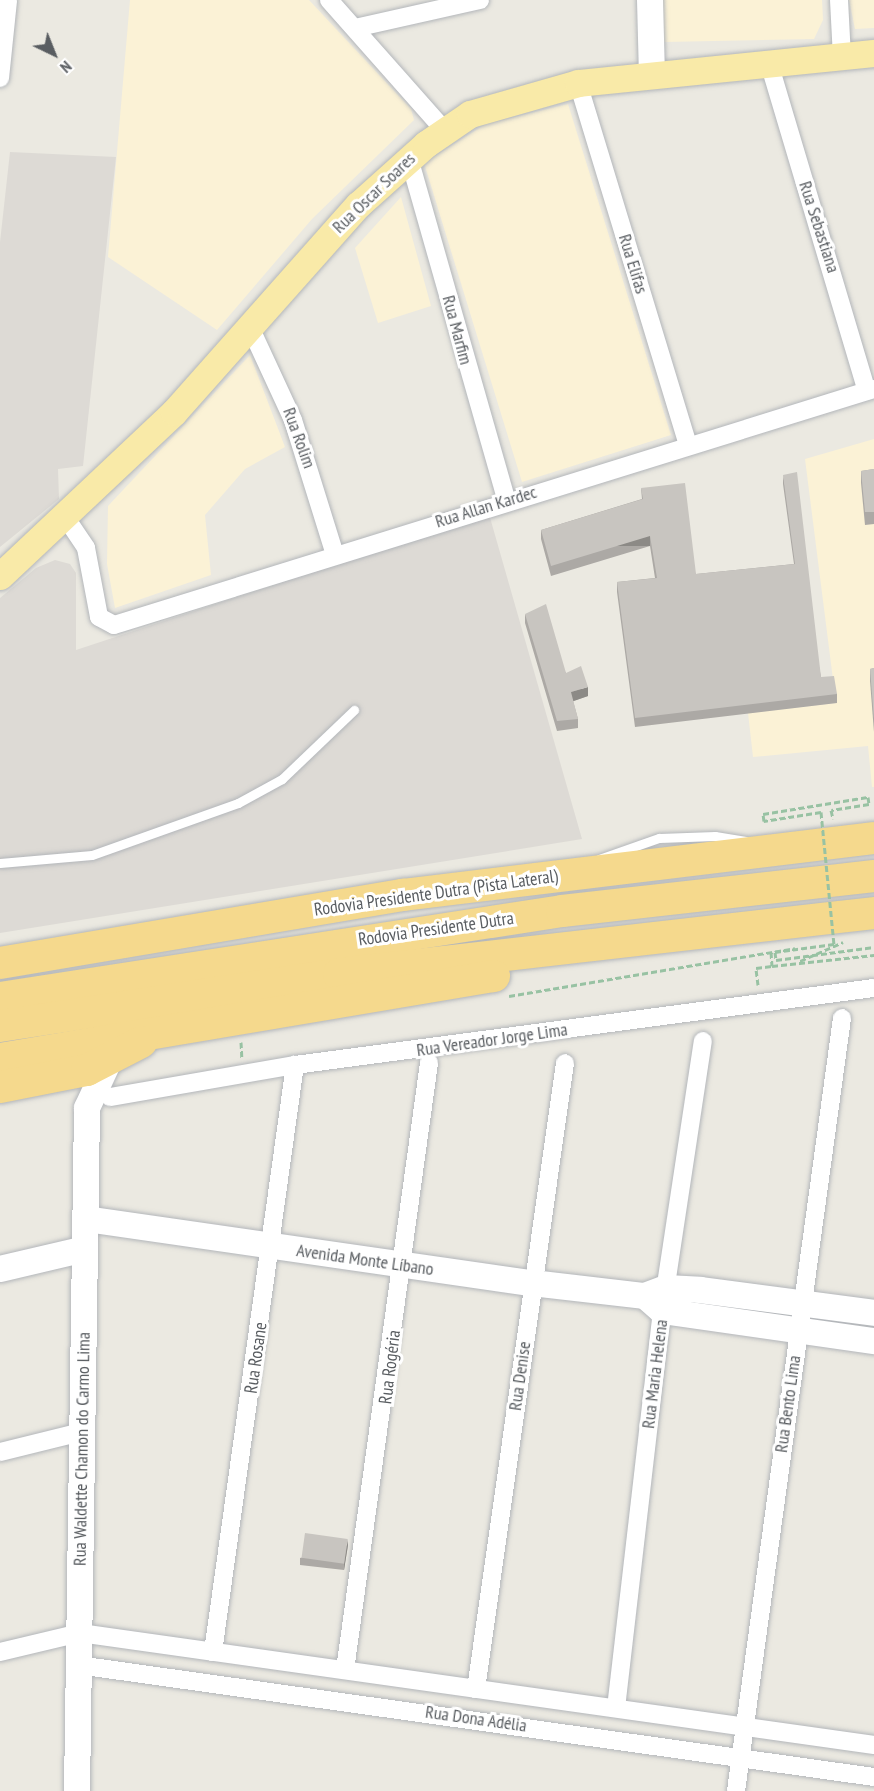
<!DOCTYPE html>
<meta charset="utf-8">
<style>
body{margin:0}
#map{position:relative;width:874px;height:1791px;overflow:hidden;background:#ebe9e1;font-family:"PT Sans Narrow",sans-serif}
div>[style]{position:absolute}
.commercial>*{inset:0;background:#fbf2d6}
.industrial>*{inset:0;background:#dddad5}
.path>*{height:3px;margin-top:-1.5px;transform-origin:0;background:repeating-linear-gradient(90deg,#98c2a3 0 6px,transparent 0 9px)}
.roads{filter:drop-shadow(0 0 2px #b3b6ba) drop-shadow(0 0 2px #b3b6ba)}
.lane>*{height:9px;margin:-4.5px;padding:0 4.5px;transform-origin:4.5px;border-radius:4.5px;background:#fff}
.street>*{height:18px;margin:-9px;padding:0 9px;transform-origin:9px;border-radius:9px;background:#fff}
.secondary>*{height:26px;margin:-13px;padding:0 13px;transform-origin:13px;border-radius:13px;background:#fff}
.primary>*{height:27px;margin:-13.5px;padding:0 13.5px;transform-origin:13.5px;border-radius:13.5px;background:#f9eaa8}
.highway>*{height:32px;margin:-16px;padding:0 16px;transform-origin:16px;border-radius:16px;background:#f5d98d}
.path-bridge>*{height:3px;margin-top:-1.5px;transform-origin:0;background:repeating-linear-gradient(90deg,#98c2a3 0 6px,transparent 0 9px)}
.wall>*{inset:0;background:#aca9a5}
.shaded-wall>*{inset:0;background:#8c8a86;transform-origin:0 0}
.building>*{inset:0;background:#c8c5c0;transform-origin:0 0}
span{translate:-50% -50%;white-space:nowrap;text-align:center;line-height:1.15;-webkit-text-stroke:6px #fff;paint-order:stroke}
.street-label{font-size:18px;color:#595d61}
.north{position:absolute;left:24px;top:24px;width:60px;height:60px;-webkit-text-stroke:4px #fff;paint-order:stroke;rotate:137deg;font-size:16px;font-weight:700;line-height:24px;text-align:center;color:#595d61}
.north::after{content:'';display:block;margin:auto;width:21px;height:27px;background:#595d61;clip-path:polygon(50% 0,100% 100%,50% 72%,0 100%)}
</style>
<div id="map">
<div class="commercial">
<i style="clip-path:polygon(130px 0,309px 0,411px 109px,414px 120px,312px 219px,217px 330px,108px 257px)"></i>
<i style="clip-path:polygon(662px 0,822px 0,823px 20px,814px 39px,664px 42px)"></i>
<i style="clip-path:polygon(849px 0,874px 0,874px 28px,855px 29px)"></i>
<i style="clip-path:polygon(568px 104px,671px 435px,522px 482px,424px 163px,486px 124px)"></i>
<i style="clip-path:polygon(401px 197px,431px 306px,378px 323px,355px 248px)"></i>
<i style="clip-path:polygon(250px 355px,285px 447px,245px 469px,205px 515px,211px 575px,115px 608px,107px 564px,108px 506px)"></i>
<i style="clip-path:polygon(874px 439px,874px 787px,872px 787px,868px 746px,753px 757px,748px 713px,836px 703px,805px 459px)"></i>
</div>
<div class="industrial">
<i style="clip-path:polygon(10px 152px,116px 157px,83px 466px,58px 469px,59px 499px,0 547px,0 242px)"></i>
<i style="clip-path:polygon(489px 514px,582px 839px,0 933px,0 598px,36px 568px,55px 560px,70px 564px,76px 573px,76px 650px)"></i>
</div>
<div class="path">
<i style="left:821px;top:812px;width:58px;rotate:171deg"></i>
<i style="left:764px;top:821px;width:7px;rotate:-98deg"></i>
<i style="left:763px;top:814px;width:106px;rotate:-9.2deg"></i>
<i style="left:868px;top:797px;width:7px;rotate:82deg"></i>
<i style="left:869px;top:804px;width:38px;rotate:171deg"></i>
<i style="left:831px;top:810px;width:9px;rotate:77deg"></i>
<i style="left:771px;top:952px;width:14px;rotate:86deg"></i>
<i style="left:772px;top:966px;width:103px;rotate:-6.2deg"></i>
<i style="left:800px;top:961px;width:47px;rotate:-23.8deg"></i>
<i style="left:758px;top:985px;width:17px;rotate:-97deg"></i>
<i style="left:756px;top:968px;width:16px;rotate:-7deg"></i>
<i style="left:509px;top:996px;width:290px;rotate:-9.5deg"></i>
<i style="left:241px;top:1042px;width:17px;rotate:87deg"></i>
</div>
<div class="roads">
<div class="lane">
<i style="left:599px;top:859px;width:64px;rotate:-19.3deg"></i>
<i style="left:659px;top:838px;width:56px;rotate:-2deg"></i>
<i style="left:715px;top:836px;width:31px;rotate:9deg"></i>
<i style="left:0;top:863px;width:92px;rotate:-5deg"></i>
<i style="left:92px;top:855px;width:155px;rotate:-19.6deg"></i>
<i style="left:238px;top:803px;width:50px;rotate:-28.6deg"></i>
<i style="left:282px;top:779px;width:100px;rotate:-43.8deg"></i>
</div>
<div class="street">
<i style="left:329px;top:0;width:174px;rotate:48.5deg"></i>
<i style="left:839px;top:0;width:57px;rotate:87deg"></i>
<i style="left:355px;top:28px;width:128px;rotate:-12.6deg"></i>
<i style="left:769px;top:63px;width:342px;rotate:73.4deg"></i>
<i style="left:0;top:78px;width:78px;rotate:-84.1deg"></i>
<i style="left:578px;top:83px;width:379px;rotate:73.1deg"></i>
<i style="left:409px;top:158px;width:357px;rotate:74.1deg"></i>
<i style="left:250px;top:327px;width:102px;rotate:65.2deg"></i>
<i style="left:293px;top:420px;width:141px;rotate:72.7deg"></i>
<i style="left:66px;top:518px;width:36px;rotate:56deg"></i>
<i style="left:86px;top:548px;width:70px;rotate:79.3deg"></i>
<i style="left:99px;top:617px;width:17px;rotate:28deg"></i>
<i style="left:114px;top:625px;width:796px;rotate:-17.25deg"></i>
<i style="left:110px;top:1097px;width:188px;rotate:-9.8deg"></i>
<i style="left:295px;top:1065px;width:584px;rotate:-7.58deg"></i>
<i style="left:0;top:1452px;width:83px;rotate:-13.9deg"></i>
<i style="left:0;top:1652px;width:82px;rotate:-13.4deg"></i>
<i style="left:80px;top:1633px;width:802px;rotate:8.03deg"></i>
<i style="left:213px;top:1652px;width:593px;rotate:-82.05deg"></i>
<i style="left:78px;top:1665px;width:804px;rotate:8.01deg"></i>
<i style="left:345px;top:1670px;width:613px;rotate:-82.12deg"></i>
<i style="left:476px;top:1689px;width:632px;rotate:-81.91deg"></i>
<i style="left:616px;top:1708px;width:400px;rotate:-83.4deg"></i>
<i style="left:662px;top:1311px;width:273px;rotate:-81.4deg"></i>
<i style="left:736px;top:1791px;width:780px;rotate:-82.19deg"></i>
</div>
<div class="secondary">
<i style="left:650px;top:0;width:76px;rotate:88.5deg"></i>
<i style="left:86px;top:1219px;width:451px;rotate:8.2deg"></i>
<i style="left:532px;top:1283px;width:114px;rotate:6.6deg"></i>
<i style="left:645px;top:1296px;width:22px;rotate:-21deg"></i>
<i style="left:666px;top:1288px;width:34px;rotate:3deg"></i>
<i style="left:700px;top:1290px;width:176px;rotate:7.5deg"></i>
<i style="left:0;top:1269px;width:87px;rotate:-13.2deg"></i>
<i style="left:645px;top:1296px;width:23px;rotate:41deg"></i>
<i style="left:662px;top:1311px;width:214px;rotate:8.1deg"></i>
<i style="left:77px;top:1791px;width:683px;rotate:-89.16deg"></i>
<i style="left:87px;top:1108px;width:54px;rotate:-64.9deg"></i>
</div>
<div class="primary">
<i style="left:0;top:576px;width:239px;rotate:-43.3deg"></i>
<i style="left:174px;top:412px;width:277px;rotate:-48.4deg"></i>
<i style="left:358px;top:205px;width:91px;rotate:-41.9deg"></i>
<i style="left:426px;top:144px;width:53px;rotate:-34.3deg"></i>
<i style="left:470px;top:114px;width:112px;rotate:-16deg"></i>
<i style="left:578px;top:83px;width:298px;rotate:-5.8deg"></i>
</div>
<div class="highway">
<i style="left:0;top:963px;width:409px;rotate:-9.6deg"></i>
<i style="left:403px;top:895px;width:474px;rotate:-6.9deg"></i>
<i style="left:0;top:998px;width:569px;rotate:-8.8deg"></i>
<i style="left:562px;top:911px;width:314px;rotate:-6.4deg"></i>
<i style="left:0;top:1026px;width:343px;rotate:-8.7deg"></i>
<i style="left:339px;top:974px;width:538px;rotate:-6.5deg"></i>
<i style="left:0;top:1059px;width:501px;rotate:-9.54deg"></i>
<i style="left:0;top:1087px;width:89px;rotate:-11.1deg"></i>
<i style="left:87px;top:1070px;width:61px;rotate:-27.4deg"></i>
</div>
</div>
<div class="path-bridge">
<i style="left:821px;top:812px;width:133px;rotate:84.4deg"></i>
<i style="left:834px;top:944px;width:60px;rotate:172.3deg"></i>
<i style="left:775px;top:952px;width:8px;rotate:83deg"></i>
<i style="left:776px;top:960px;width:99px;rotate:-7.6deg"></i>
</div>
<div class="wall">
<i style="clip-path:polygon(874px 469px,874px 524px,865px 525px,861px 483px,861px 471px)"></i>
<i style="clip-path:polygon(783px 475px,821px 677px,837px 694px,837px 703px,635px 727px,617px 592px,617px 582px,655px 578px,650px 546px,551px 576px,541px 539px,541px 530px,642px 499px,641px 488px,696px 574px,794px 564px,783px 484px)"></i>
<i style="clip-path:polygon(525px 614px,566px 673px,588px 696px,573px 701px,578px 719px,578px 728px,557px 731px,525px 623px)"></i>
<i style="clip-path:polygon(874px 668px,874px 732px,870px 681px,870px 669px)"></i>
<i style="clip-path:polygon(348px 1545px,344px 1570px,300px 1565px,300px 1558px)"></i>
</div>
<div class="shaded-wall">
<i style="left:650px;top:536px;width:10px;height:103px;rotate:90deg"></i>
<i style="clip-path:polygon(588px 687px,588px 696px,571px 702px,571px 692px)"></i>
<i style="clip-path:polygon(348px 1539px,348px 1545px,344px 1570px,344px 1563px)"></i>
</div>
<div class="building">
<i style="clip-path:polygon(874px 469px,874px 512px,865px 512px,861px 471px)"></i>
<i style="clip-path:polygon(797px 472px,821px 677px,834px 676px,837px 694px,635px 718px,617px 582px,657px 578px,650px 536px,551px 566px,541px 530px,643px 499px,641px 488px,685px 483px,696px 574px,795px 564px,783px 475px)"></i>
<i style="clip-path:polygon(546px 604px,566px 673px,581px 666px,588px 687px,571px 692px,578px 719px,557px 721px,525px 614px)"></i>
<i style="clip-path:polygon(874px 668px,874px 719px,870px 669px)"></i>
<i style="left:305px;top:1533px;width:43px;height:25px;rotate:8deg"></i>
</div>
<div class="street-label">
<span style="left:374px;top:193px;rotate:-44deg">Rua Oscar Soares</span>
<span style="left:819px;top:227px;rotate:72deg">Rua Sebastiana</span>
<span style="left:633px;top:264px;rotate:73deg">Rua Elifas</span>
<span style="left:457px;top:330px;rotate:75deg">Rua Marfim</span>
<span style="left:299px;top:438px;rotate:70deg">Rua Rolim</span>
<span style="left:486px;top:507px;rotate:-17deg">Rua Allan Kardec</span>
<span style="left:436px;top:893px;rotate:-8deg">Rodovia Presidente Dutra (Pista Lateral)</span>
<span style="left:436px;top:929px;rotate:-8deg">Rodovia Presidente Dutra</span>
<span style="left:492px;top:1040px;rotate:-8deg">Rua Vereador Jorge Lima</span>
<span style="left:365px;top:1260px;rotate:8deg">Avenida Monte Líbano</span>
<span style="left:256px;top:1358px;rotate:-82deg">Rua Rosane</span>
<span style="left:390px;top:1367px;rotate:-83deg">Rua Rogéria</span>
<span style="left:655px;top:1374px;rotate:-83deg">Rua Maria Helena</span>
<span style="left:520px;top:1376px;rotate:-82deg">Rua Denise</span>
<span style="left:788px;top:1404px;rotate:-82deg">Rua Bento Lima</span>
<span style="left:82px;top:1449px;rotate:-89deg">Rua Waldette Chamon do Carmo Lima</span>
<span style="left:476px;top:1719px;rotate:8deg">Rua Dona Adélia</span>
</div>
<div class="north">N</div>
</div>
